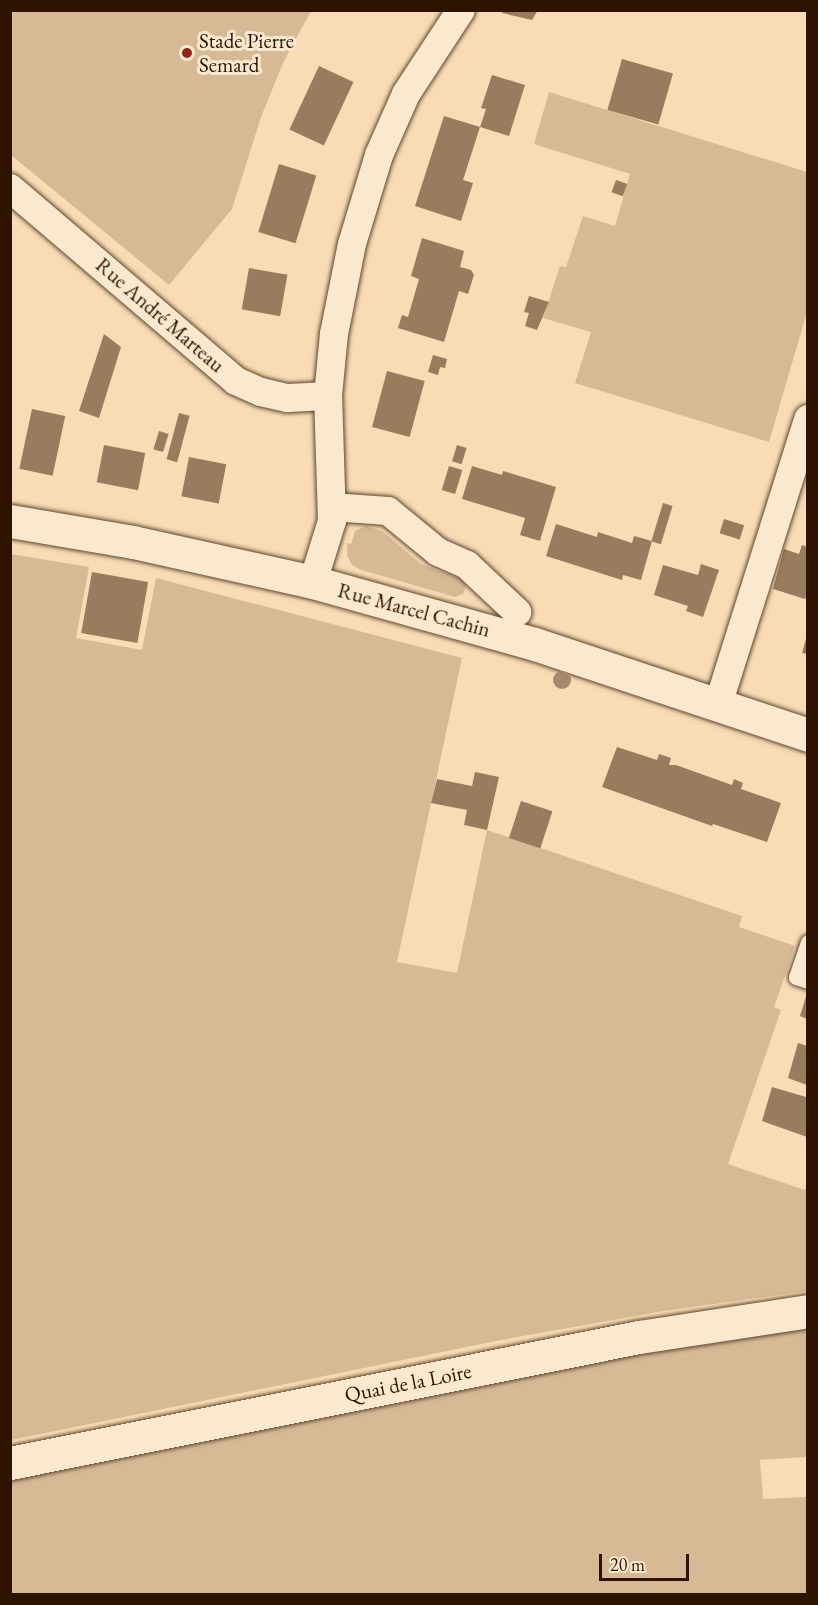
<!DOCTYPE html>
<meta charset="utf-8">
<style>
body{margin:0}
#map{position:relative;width:818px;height:1605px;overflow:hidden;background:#f8dcb5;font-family:"EB Garamond",serif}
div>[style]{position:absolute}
.green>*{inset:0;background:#d6ba96}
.building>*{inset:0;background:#977c5e;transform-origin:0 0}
.roads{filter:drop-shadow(0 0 2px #60462d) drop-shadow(0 0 2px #60462d)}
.service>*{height:15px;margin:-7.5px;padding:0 7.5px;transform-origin:7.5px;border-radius:7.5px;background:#fae8cf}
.minor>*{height:28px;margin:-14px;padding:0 14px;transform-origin:14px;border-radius:14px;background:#fae8cf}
.tertiary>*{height:33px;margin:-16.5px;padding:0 16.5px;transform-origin:16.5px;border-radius:16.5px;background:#fae8cf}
.secondary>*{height:33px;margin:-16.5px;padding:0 16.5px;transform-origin:16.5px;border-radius:16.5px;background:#fae8cf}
.trees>*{width:18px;height:18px;margin:-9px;border-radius:50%;background:#a48a6a}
.dots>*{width:16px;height:16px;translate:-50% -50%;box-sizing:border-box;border:3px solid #fae8cf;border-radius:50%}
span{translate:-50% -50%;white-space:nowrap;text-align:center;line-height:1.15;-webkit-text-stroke:6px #fae8cf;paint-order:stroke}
.poi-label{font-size:21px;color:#2e1400}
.left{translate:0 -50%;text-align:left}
.street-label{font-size:21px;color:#2e1400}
.frame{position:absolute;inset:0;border:12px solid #2e1400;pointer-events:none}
.scale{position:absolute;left:599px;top:1554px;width:90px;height:27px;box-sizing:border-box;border:3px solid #2e1400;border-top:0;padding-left:8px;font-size:18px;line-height:21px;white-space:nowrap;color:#2e1400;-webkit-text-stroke:4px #fae8cf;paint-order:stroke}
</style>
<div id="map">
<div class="green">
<i style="clip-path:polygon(10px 11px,311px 11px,283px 63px,261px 117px,232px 209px,169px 285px,11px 155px)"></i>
<i style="clip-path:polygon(549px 92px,807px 172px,807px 312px,769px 442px,575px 383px,591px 332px,543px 318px,560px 266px,566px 267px,583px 216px,615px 226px,630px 174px,534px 144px)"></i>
<i style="clip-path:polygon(366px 526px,382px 531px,421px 564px,463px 580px,466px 586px,463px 594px,455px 597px,361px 570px,352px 565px,347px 555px,347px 543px,351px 544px,355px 531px)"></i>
<i style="clip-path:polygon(10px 554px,89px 567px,76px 638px,142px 650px,156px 578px,462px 658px,397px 962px,457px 973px,487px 830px,742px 916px,739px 927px,795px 946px,774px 1007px,781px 1010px,728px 1164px,805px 1190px,807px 1184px,807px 1291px,663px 1311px,496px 1341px,11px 1440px)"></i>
<i style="clip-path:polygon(807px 1329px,807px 1457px,760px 1460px,763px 1499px,807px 1497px,807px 1594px,11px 1594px,11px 1479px,581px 1364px,695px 1344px)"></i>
</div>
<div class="building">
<i style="clip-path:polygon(504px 10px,538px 10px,532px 20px,502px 13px)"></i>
<i style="left:622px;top:59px;width:53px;height:53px;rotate:16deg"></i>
<i style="left:319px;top:66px;width:38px;height:70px;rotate:25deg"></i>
<i style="clip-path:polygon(492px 75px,525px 85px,509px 136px,480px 127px,486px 109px,481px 108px)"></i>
<i style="clip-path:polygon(444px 116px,480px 127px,463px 180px,473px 183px,461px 221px,415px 206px)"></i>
<i style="left:279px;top:164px;width:39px;height:71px;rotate:17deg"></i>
<i style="left:616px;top:180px;width:12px;height:13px;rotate:20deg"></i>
<i style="clip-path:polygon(422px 238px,464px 251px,460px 267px,471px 270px,474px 275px,468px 294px,459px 291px,444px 342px,398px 328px,402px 315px,408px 317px,419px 279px,411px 276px)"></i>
<i style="left:249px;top:268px;width:39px;height:42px;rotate:10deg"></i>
<i style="clip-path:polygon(529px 296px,549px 302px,537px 330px,525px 326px,529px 313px,524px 312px)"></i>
<i style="clip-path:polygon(104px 334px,121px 347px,99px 418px,79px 411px)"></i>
<i style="clip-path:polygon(433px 355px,447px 359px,445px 368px,440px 367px,438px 375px,428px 372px)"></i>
<i style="left:387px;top:371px;width:39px;height:58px;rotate:15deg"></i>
<i style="left:32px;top:409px;width:34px;height:61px;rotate:12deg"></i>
<i style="left:179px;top:413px;width:11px;height:48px;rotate:15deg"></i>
<i style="left:159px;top:431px;width:10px;height:19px;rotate:17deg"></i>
<i style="left:104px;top:445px;width:42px;height:38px;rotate:11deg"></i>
<i style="left:457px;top:445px;width:10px;height:17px;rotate:17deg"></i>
<i style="left:189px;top:457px;width:38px;height:40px;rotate:11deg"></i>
<i style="left:449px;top:466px;width:14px;height:25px;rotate:17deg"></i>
<i style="clip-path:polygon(472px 466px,502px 475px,503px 471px,556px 487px,540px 541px,520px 535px,525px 518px,462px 499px)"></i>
<i style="left:663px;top:503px;width:10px;height:40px;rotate:17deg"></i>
<i style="left:724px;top:519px;width:21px;height:15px;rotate:17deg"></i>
<i style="clip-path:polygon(556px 524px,597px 537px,598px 532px,632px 543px,634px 536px,652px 541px,641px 580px,623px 575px,622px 580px,546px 556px)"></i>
<i style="clip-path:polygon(802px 545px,807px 547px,807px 595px,805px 599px,773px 589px,784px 549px,799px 554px)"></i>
<i style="clip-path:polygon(701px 564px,719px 570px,703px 617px,686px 611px,688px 606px,654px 595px,663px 565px,698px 575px)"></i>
<i style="left:92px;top:572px;width:57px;height:62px;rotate:10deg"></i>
<i style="clip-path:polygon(807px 635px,807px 654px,802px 653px)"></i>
<i style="clip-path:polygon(617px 747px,657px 760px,659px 754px,671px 758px,669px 765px,676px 765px,732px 785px,734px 779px,743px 783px,741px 789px,781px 803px,767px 842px,713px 824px,712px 826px,602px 787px)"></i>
<i style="clip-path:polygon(475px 772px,499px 777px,487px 830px,464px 825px,467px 810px,431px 803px,437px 779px,472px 786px)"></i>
<i style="left:521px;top:801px;width:33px;height:39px;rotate:18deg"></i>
<i style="clip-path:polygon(807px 993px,807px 1019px,800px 1016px)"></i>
<i style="clip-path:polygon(798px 1043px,807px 1046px,807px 1085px,788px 1078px)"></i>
<i style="clip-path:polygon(772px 1087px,806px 1097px,807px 1093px,807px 1137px,762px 1121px)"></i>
</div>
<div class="roads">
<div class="service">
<i style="left:808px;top:942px;width:37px;rotate:109deg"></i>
<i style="left:796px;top:977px;width:13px;rotate:18deg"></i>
</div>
<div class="minor">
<i style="left:10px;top:188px;width:297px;rotate:40.5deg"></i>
<i style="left:236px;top:381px;width:27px;rotate:24deg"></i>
<i style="left:261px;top:392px;width:28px;rotate:13deg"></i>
<i style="left:288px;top:398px;width:40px;rotate:-2.9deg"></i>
<i style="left:332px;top:507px;width:56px;rotate:4.1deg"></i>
<i style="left:388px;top:511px;width:65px;rotate:39.4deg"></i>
<i style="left:438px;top:552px;width:32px;rotate:24deg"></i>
<i style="left:467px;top:565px;width:69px;rotate:43.2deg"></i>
<i style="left:313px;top:582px;width:64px;rotate:-72.7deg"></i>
<i style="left:332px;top:521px;width:125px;rotate:-91.8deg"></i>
<i style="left:328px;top:396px;width:62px;rotate:-84.5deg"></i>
<i style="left:334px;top:334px;width:92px;rotate:-78.7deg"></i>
<i style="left:352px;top:244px;width:93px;rotate:-73.1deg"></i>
<i style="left:379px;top:155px;width:67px;rotate:-66.1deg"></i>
<i style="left:406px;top:94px;width:100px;rotate:-56.8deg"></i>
<i style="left:718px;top:705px;width:300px;rotate:-72.5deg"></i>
</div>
<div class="tertiary">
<i style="left:10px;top:521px;width:125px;rotate:9.7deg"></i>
<i style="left:133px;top:542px;width:184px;rotate:12.5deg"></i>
<i style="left:313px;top:582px;width:230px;rotate:15.6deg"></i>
<i style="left:535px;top:644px;width:288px;rotate:18.4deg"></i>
</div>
<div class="secondary">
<i style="left:10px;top:1463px;width:641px;rotate:-11.33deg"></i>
<i style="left:639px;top:1337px;width:171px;rotate:-8.7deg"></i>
</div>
</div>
<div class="trees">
<i style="left:562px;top:680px"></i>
</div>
<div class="dots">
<i style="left:187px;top:53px;background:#8f2418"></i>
</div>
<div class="poi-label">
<span class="left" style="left:199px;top:53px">Stade Pierre<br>Semard</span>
</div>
<div class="street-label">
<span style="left:160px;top:315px;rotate:41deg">Rue André Marteau</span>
<span style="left:414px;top:610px;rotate:15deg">Rue Marcel Cachin</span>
<span style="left:408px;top:1383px;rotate:-11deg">Quai de la Loire</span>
</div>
<div class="frame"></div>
<div class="scale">20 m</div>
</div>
